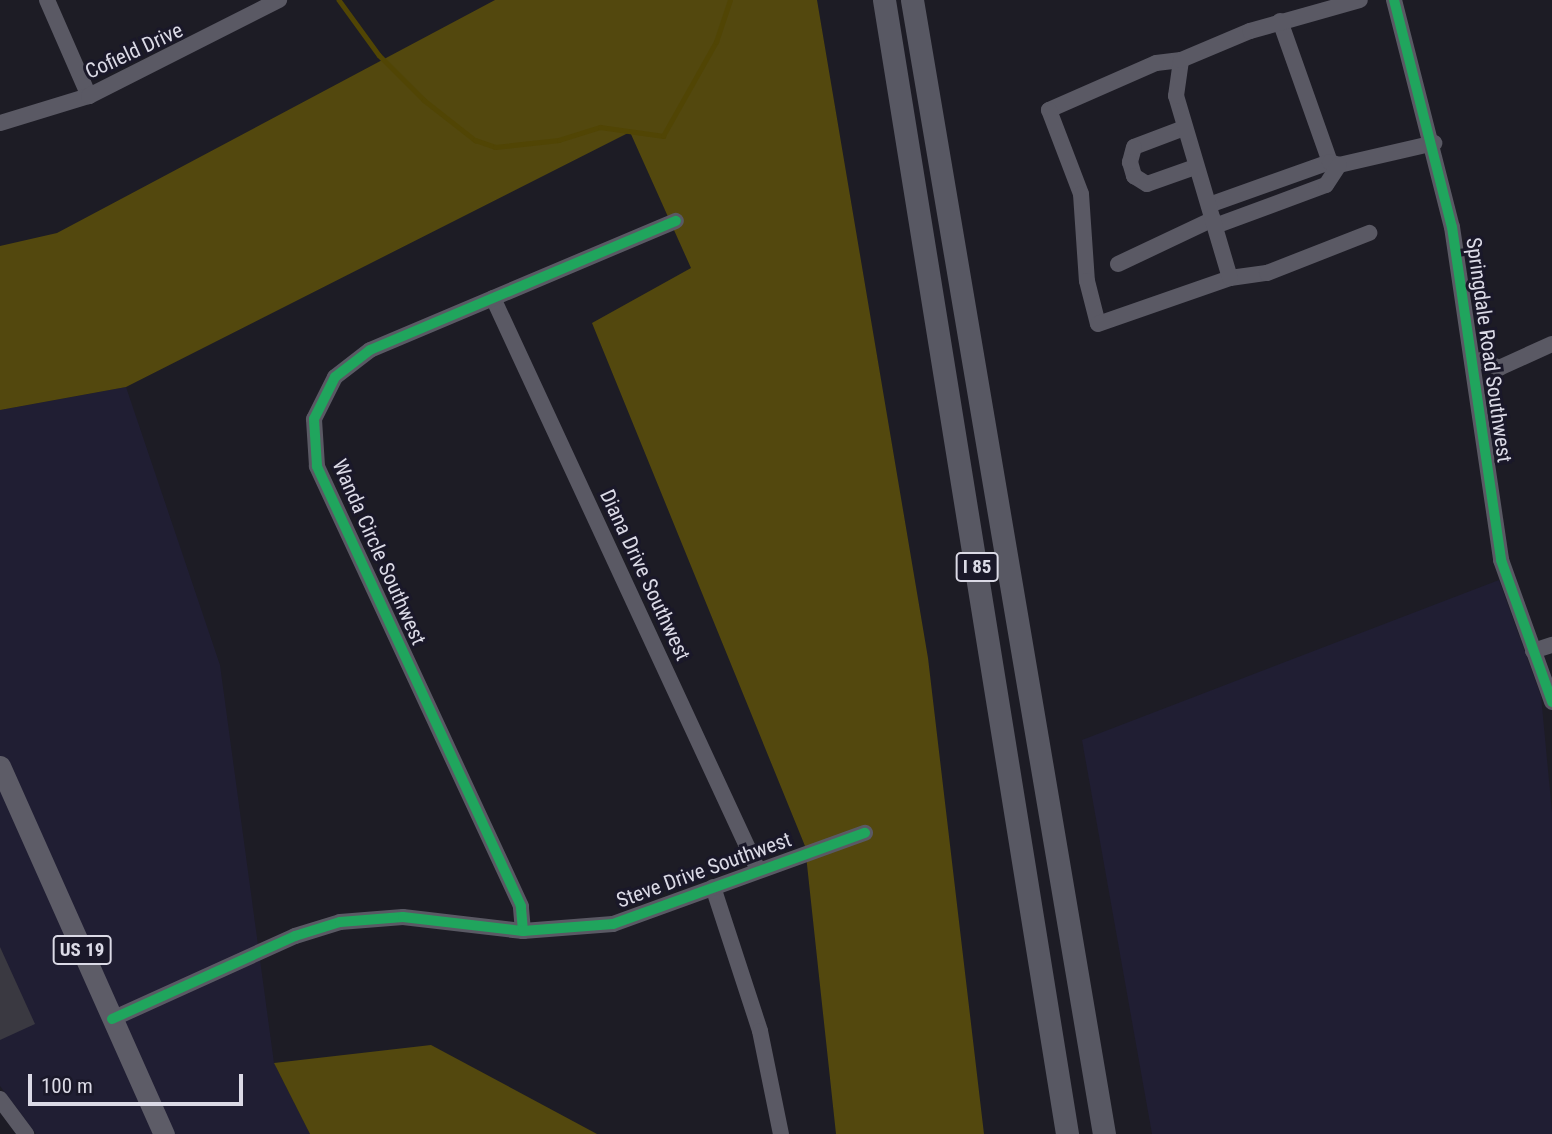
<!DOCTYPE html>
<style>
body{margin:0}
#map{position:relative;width:1552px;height:1134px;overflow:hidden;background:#1d1c25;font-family:"Roboto Condensed",sans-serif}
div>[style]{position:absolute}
.built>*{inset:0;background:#201e33}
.forest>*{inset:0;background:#53480e}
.stream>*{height:4.5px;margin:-2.25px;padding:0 2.25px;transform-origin:2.25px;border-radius:2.25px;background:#514504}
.building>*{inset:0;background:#3a3941}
.minor>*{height:16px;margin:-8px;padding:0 8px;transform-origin:8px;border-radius:8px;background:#5a5964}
.major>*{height:21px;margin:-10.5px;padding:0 10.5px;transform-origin:10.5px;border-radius:10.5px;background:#5d5c67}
.highway>*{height:23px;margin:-11.5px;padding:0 11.5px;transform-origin:11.5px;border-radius:11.5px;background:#585863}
.cycleway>*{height:10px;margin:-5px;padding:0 5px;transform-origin:5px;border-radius:5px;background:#20a55d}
span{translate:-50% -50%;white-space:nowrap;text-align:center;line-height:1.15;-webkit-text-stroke:6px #1a1829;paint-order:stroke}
.shield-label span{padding:2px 5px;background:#1a1829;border:2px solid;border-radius:5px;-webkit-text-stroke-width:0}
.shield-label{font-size:19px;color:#dbdae6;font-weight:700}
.street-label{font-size:21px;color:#dbdae6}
.scale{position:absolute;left:28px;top:1074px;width:215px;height:32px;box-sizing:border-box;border:4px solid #dbdae6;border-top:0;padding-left:9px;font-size:21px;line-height:24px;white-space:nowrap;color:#dbdae6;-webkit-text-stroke:5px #1a1829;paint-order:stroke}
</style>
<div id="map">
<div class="built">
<i style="clip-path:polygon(126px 387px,220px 665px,274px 1063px,310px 1134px,36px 1134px,0 1086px,0 410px)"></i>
<i style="clip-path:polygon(1499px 580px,1541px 696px,1552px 812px,1552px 1134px,1152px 1134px,1082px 740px)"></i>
</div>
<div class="forest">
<i style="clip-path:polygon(495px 0,817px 0,928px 658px,984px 1134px,836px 1134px,805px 846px,592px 323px,691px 268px,630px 132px,126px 387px,0 410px,0 246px,57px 233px)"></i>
<i style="clip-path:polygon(431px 1045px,597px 1134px,310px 1134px,274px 1063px)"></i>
</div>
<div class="stream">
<i style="left:339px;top:0;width:68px;rotate:54deg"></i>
<i style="left:379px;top:55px;width:64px;rotate:45deg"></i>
<i style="left:424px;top:100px;width:65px;rotate:38.1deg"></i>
<i style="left:475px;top:140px;width:21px;rotate:19deg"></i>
<i style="left:495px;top:147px;width:64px;rotate:-6.2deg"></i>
<i style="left:559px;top:140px;width:43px;rotate:-17.6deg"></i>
<i style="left:600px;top:127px;width:64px;rotate:8.1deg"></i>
<i style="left:663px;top:136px;width:108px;rotate:-60.6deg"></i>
<i style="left:716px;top:42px;width:44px;rotate:-71.6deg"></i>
</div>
<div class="building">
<i style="clip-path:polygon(0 947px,35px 1024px,0 1040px)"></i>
</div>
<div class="minor">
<i style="left:47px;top:0;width:105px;rotate:66.4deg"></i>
<i style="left:1394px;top:0;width:234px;rotate:75.7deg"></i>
<i style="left:1452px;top:227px;width:337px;rotate:81.6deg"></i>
<i style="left:1501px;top:560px;width:151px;rotate:70.2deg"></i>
<i style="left:1280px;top:21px;width:150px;rotate:70.5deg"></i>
<i style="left:1181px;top:60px;width:25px;rotate:173deg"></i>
<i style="left:1156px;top:63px;width:117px;rotate:156.3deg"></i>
<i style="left:1049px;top:110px;width:90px;rotate:69.1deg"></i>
<i style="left:1081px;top:194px;width:87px;rotate:86.1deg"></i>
<i style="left:1087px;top:281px;width:44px;rotate:75.7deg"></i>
<i style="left:1098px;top:324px;width:140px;rotate:-19.2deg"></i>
<i style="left:1230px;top:278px;width:37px;rotate:-8deg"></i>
<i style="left:1267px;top:273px;width:110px;rotate:-21.4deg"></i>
<i style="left:0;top:123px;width:93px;rotate:-16.9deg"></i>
<i style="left:89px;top:96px;width:213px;rotate:-26.8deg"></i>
<i style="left:1184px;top:128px;width:53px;rotate:159.2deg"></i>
<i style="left:1134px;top:147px;width:16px;rotate:105deg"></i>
<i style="left:1130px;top:162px;width:15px;rotate:74deg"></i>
<i style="left:1134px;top:176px;width:15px;rotate:32deg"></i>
<i style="left:1147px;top:184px;width:51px;rotate:-19.5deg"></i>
<i style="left:1209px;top:205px;width:128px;rotate:-19.6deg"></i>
<i style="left:1330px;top:162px;width:9px;rotate:18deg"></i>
<i style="left:1339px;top:165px;width:98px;rotate:-13deg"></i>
<i style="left:1215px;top:226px;width:118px;rotate:-20.3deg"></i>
<i style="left:1326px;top:185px;width:24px;rotate:-57deg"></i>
<i style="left:1118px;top:264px;width:105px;rotate:-25.3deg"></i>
<i style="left:1230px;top:278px;width:190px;rotate:-106.5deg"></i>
<i style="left:1176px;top:96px;width:36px;rotate:-82deg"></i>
<i style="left:1181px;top:60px;width:75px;rotate:-22.8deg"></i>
<i style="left:1250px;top:31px;width:114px;rotate:-15.7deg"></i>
<i style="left:493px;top:298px;width:630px;rotate:65.14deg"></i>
<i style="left:1481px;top:360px;width:20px;rotate:24deg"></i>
<i style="left:1499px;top:368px;width:58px;rotate:-24.4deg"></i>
<i style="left:1533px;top:651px;width:20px;rotate:-18deg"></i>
<i style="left:713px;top:887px;width:151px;rotate:71.9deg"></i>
<i style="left:760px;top:1031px;width:105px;rotate:78.5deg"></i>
<i style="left:523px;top:931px;width:25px;rotate:-95deg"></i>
<i style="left:521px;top:906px;width:485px;rotate:-114.9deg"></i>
<i style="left:317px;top:466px;width:47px;rotate:-93.7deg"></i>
<i style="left:314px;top:419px;width:47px;rotate:-63.4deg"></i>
<i style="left:335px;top:377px;width:44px;rotate:-37.6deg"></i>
<i style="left:370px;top:350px;width:332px;rotate:-22.9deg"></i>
<i style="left:112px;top:1019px;width:201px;rotate:-24.4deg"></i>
<i style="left:295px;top:936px;width:47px;rotate:-17.3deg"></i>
<i style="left:340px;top:922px;width:63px;rotate:-4.5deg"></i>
<i style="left:403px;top:917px;width:121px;rotate:6.7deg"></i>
<i style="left:523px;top:931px;width:90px;rotate:-4.4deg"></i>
<i style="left:613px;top:924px;width:268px;rotate:-19.9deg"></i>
<i style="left:0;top:1099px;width:44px;rotate:53.4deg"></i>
</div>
<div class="major">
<i style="left:0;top:766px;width:403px;rotate:66deg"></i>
</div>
<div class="highway">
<i style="left:884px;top:0;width:1149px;rotate:80.83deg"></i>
<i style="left:912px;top:0;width:1150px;rotate:80.39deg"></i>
</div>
<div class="cycleway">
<i style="left:1394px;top:0;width:234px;rotate:75.7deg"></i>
<i style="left:1452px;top:227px;width:337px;rotate:81.6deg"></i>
<i style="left:1501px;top:560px;width:151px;rotate:70.2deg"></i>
<i style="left:523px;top:931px;width:25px;rotate:-95deg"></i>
<i style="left:521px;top:906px;width:485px;rotate:-114.9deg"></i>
<i style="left:317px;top:466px;width:47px;rotate:-93.7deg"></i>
<i style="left:314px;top:419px;width:47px;rotate:-63.4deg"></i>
<i style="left:335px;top:377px;width:44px;rotate:-37.6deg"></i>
<i style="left:370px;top:350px;width:332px;rotate:-22.9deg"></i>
<i style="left:112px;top:1019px;width:201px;rotate:-24.4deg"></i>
<i style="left:295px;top:936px;width:47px;rotate:-17.3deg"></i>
<i style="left:340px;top:922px;width:63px;rotate:-4.5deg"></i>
<i style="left:403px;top:917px;width:121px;rotate:6.7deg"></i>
<i style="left:523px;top:931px;width:90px;rotate:-4.4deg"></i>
<i style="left:613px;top:924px;width:268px;rotate:-19.9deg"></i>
</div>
<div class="shield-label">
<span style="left:977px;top:567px">I 85</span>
<span style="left:82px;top:950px">US 19</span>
</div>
<div class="street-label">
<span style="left:134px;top:51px;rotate:-25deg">Cofield Drive</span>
<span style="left:1489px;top:350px;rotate:82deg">Springdale Road Southwest</span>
<span style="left:379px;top:552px;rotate:66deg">Wanda Circle Southwest</span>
<span style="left:645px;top:575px;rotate:65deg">Diana Drive Southwest</span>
<span style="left:704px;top:870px;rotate:-20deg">Steve Drive Southwest</span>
</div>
<div class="scale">100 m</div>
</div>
